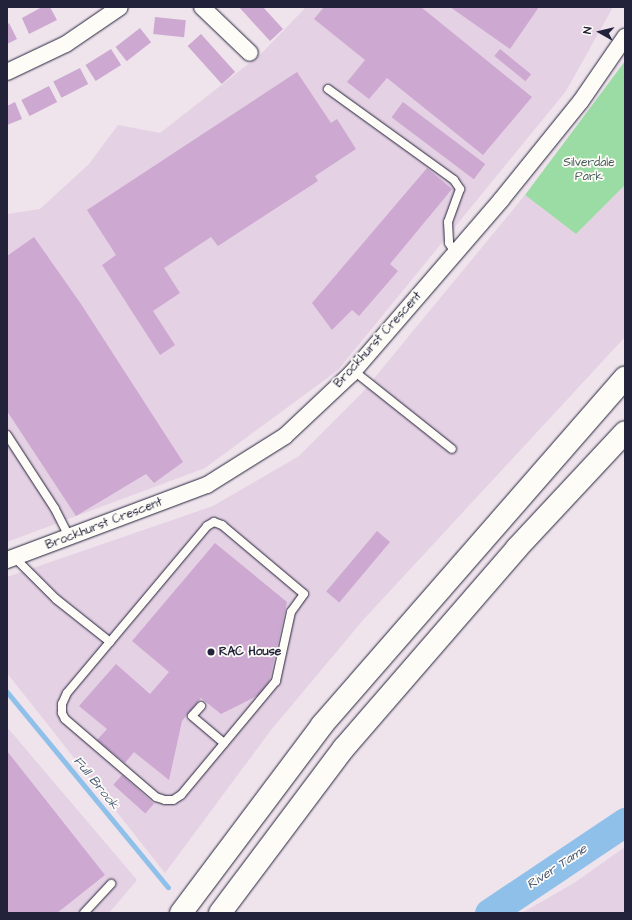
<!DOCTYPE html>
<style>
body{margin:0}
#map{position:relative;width:632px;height:920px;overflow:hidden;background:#efe3ec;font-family:"Architects Daughter",sans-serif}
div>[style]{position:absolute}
.built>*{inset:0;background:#e5d1e4}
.green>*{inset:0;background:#9bdba4}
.stream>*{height:5px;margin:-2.5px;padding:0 2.5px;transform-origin:2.5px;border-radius:2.5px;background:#8ec0ea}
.river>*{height:29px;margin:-14.5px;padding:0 14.5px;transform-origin:14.5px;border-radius:14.5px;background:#8ec0ea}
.building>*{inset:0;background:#cda8d1;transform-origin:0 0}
.roads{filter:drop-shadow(0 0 1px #22223b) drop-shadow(0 0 1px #22223b)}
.service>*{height:8px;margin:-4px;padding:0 4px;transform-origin:4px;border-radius:4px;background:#fdfcf7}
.minor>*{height:16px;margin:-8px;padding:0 8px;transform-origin:8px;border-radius:8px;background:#fdfcf7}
.motorway>*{height:22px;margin:-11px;padding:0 11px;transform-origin:11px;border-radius:11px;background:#fdfcf7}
.dots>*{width:11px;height:11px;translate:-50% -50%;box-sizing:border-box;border:2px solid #fdfcf7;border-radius:50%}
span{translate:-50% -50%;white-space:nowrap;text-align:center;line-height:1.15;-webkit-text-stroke:3.5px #fdfcf7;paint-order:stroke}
.park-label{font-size:12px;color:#465a5a}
.street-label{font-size:12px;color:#22223b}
.poi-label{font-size:12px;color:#22223b;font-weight:700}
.left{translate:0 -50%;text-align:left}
.water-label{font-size:13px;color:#485978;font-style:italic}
.frame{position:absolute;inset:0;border:8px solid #22223b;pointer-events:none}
.north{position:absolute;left:580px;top:12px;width:40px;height:40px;-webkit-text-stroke:3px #fdfcf7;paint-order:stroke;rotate:278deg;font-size:11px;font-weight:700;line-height:16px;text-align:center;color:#22223b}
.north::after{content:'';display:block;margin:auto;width:14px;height:18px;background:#22223b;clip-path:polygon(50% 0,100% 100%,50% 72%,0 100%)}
</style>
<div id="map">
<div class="built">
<i style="clip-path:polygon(306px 7px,613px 7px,566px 91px,338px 370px,205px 468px,7px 542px,7px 214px,40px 209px,89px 164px,118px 125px,160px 133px,261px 54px)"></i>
<i style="clip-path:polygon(625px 185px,625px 337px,364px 619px,271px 730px,165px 873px,7px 673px,7px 577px,213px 506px,299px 456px,362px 393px,525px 195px,576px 234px)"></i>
<i style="clip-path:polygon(7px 727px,137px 880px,109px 913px,7px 913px)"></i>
<i style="clip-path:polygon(625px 847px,625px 913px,522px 913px,574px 883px)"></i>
</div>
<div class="green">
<i style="clip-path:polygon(625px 61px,625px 185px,576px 234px,525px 195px)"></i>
</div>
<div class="stream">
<i style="left:7px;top:692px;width:253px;rotate:50.5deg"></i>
</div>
<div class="river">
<i style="left:489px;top:913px;width:164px;rotate:-33.8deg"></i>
</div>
<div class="building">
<i style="clip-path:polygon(42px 7px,50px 7px,57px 20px,29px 34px,22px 18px)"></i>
<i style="clip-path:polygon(239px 7px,263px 7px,283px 29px,270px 41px)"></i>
<i style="clip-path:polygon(324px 7px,421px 7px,532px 97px,483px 155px,387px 78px,369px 99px,347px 82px,365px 60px,314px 19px)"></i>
<i style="clip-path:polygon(450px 7px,539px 7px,510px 49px)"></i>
<i style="left:155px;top:17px;width:31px;height:17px;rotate:6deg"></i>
<i style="clip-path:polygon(9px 23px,17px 39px,7px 44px,7px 25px)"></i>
<i style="left:140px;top:28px;width:18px;height:31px;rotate:52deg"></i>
<i style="left:201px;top:34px;width:51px;height:18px;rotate:48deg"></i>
<i style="left:111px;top:49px;width:19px;height:30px;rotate:58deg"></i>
<i style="left:500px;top:49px;width:40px;height:9px;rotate:39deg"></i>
<i style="left:80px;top:68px;width:18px;height:30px;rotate:63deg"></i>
<i style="clip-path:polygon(297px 72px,331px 123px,337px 119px,356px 149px,315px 176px,318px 181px,218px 246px,211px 237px,164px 268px,180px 293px,153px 311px,175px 345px,160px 355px,102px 265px,116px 255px,87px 210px)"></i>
<i style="left:49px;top:86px;width:18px;height:31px;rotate:63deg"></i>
<i style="clip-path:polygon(15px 102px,22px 119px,7px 125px,7px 106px)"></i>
<i style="left:403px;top:102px;width:103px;height:19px;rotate:37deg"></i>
<i style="clip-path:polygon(427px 168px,452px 189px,390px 264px,398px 271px,359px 316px,352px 310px,332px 330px,312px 303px)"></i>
<i style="clip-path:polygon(34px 237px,81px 304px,183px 462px,154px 483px,146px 474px,76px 516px,7px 411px,7px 256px)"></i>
<i style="left:377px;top:531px;width:17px;height:79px;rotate:40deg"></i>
<i style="clip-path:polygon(215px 543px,287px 602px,269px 682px,259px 695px,221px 714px,201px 698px,182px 721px,169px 780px,134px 752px,125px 763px,97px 740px,107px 729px,79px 706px,116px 664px,150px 694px,169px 672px,132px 641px)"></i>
<i style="clip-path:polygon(7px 751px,105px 875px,57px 913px,7px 913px)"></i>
<i style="left:122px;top:775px;width:43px;height:13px;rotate:42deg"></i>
</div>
<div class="roads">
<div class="service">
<i style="left:328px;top:89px;width:155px;rotate:35.8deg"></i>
<i style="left:454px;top:180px;width:11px;rotate:56deg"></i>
<i style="left:460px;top:189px;width:35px;rotate:110deg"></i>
<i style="left:448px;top:222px;width:21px;rotate:87deg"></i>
<i style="left:449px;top:243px;width:12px;rotate:59deg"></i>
<i style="left:354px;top:371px;width:125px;rotate:38.5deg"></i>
<i style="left:7px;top:435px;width:88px;rotate:57deg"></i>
<i style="left:55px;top:509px;width:31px;rotate:63deg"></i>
<i style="left:214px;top:522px;width:9px;rotate:21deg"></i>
<i style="left:222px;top:525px;width:107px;rotate:40.1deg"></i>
<i style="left:304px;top:594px;width:22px;rotate:126deg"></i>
<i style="left:291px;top:612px;width:71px;rotate:102.3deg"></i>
<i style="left:276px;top:681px;width:148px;rotate:129.8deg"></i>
<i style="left:181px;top:795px;width:9px;rotate:148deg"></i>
<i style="left:173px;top:800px;width:8px;rotate:180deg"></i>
<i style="left:165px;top:800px;width:9px;rotate:-162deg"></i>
<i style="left:156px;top:797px;width:120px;rotate:-139.4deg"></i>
<i style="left:65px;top:719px;width:7px;rotate:-117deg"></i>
<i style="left:62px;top:713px;width:9px;rotate:-90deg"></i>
<i style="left:62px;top:704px;width:12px;rotate:-66deg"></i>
<i style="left:67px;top:693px;width:218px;rotate:-50deg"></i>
<i style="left:207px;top:526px;width:8px;rotate:-30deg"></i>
<i style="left:15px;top:558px;width:58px;rotate:45deg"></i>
<i style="left:56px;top:599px;width:69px;rotate:38.5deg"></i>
<i style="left:201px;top:706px;width:13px;rotate:132deg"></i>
<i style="left:192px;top:716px;width:42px;rotate:40.2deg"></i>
<i style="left:84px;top:913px;width:40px;rotate:-47deg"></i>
</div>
<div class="minor">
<i style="left:202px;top:7px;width:66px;rotate:43.8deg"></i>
<i style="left:7px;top:72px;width:65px;rotate:-25.4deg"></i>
<i style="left:66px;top:44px;width:65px;rotate:-34.4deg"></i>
<i style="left:7px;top:560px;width:214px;rotate:-20.6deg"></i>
<i style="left:207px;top:485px;width:92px;rotate:-32.1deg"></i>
<i style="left:285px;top:436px;width:91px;rotate:-43.2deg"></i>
<i style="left:351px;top:374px;width:230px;rotate:-49.2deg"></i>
<i style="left:501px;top:200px;width:127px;rotate:-51.1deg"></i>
<i style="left:581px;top:101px;width:78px;rotate:-55.5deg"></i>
</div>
<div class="motorway">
<i style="left:181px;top:913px;width:235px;rotate:-53.1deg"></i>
<i style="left:322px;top:725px;width:461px;rotate:-48.9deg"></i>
<i style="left:220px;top:913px;width:206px;rotate:-53.1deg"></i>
<i style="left:344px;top:748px;width:264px;rotate:-49.1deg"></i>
<i style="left:517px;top:548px;width:158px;rotate:-47deg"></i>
</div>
</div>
<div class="dots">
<i style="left:211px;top:652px;background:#22223b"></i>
</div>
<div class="park-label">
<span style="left:589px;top:170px">Silverdale<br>Park</span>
</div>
<div class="street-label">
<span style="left:378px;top:340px;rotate:-48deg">Brockhurst Crescent</span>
<span style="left:104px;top:524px;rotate:-21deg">Brockhurst Crescent</span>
</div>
<div class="poi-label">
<span class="left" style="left:219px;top:652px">RAC House</span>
</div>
<div class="water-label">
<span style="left:96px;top:783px;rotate:51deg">Full Brook</span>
<span style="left:557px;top:867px;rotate:-34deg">River Tame</span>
</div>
<div class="frame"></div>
<div class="north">N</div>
</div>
